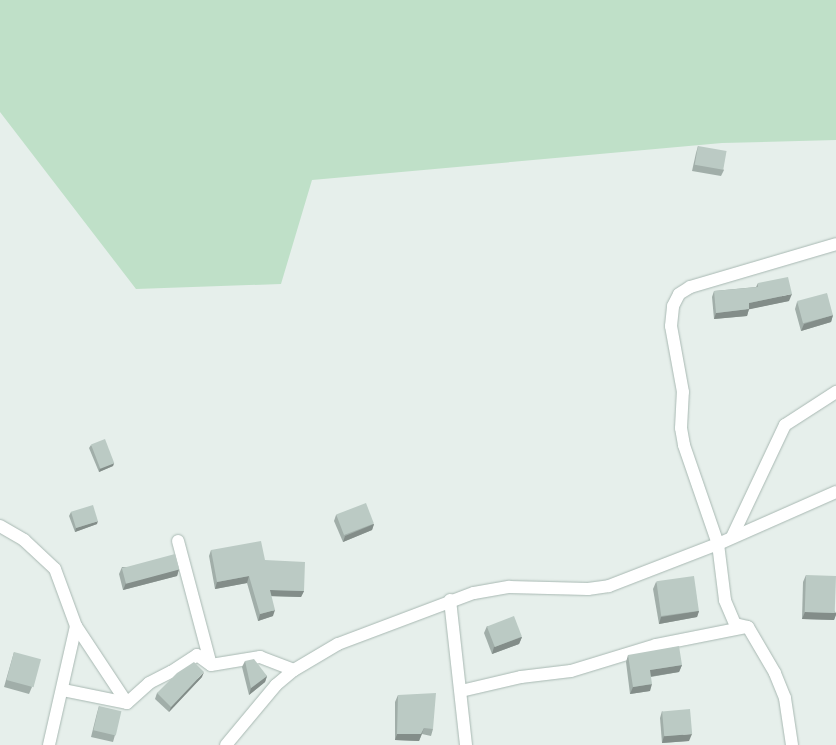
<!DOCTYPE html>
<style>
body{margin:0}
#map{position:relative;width:836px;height:745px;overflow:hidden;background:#e6efeb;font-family:"Varela Round",sans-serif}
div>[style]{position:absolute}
.green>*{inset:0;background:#bfe0c8}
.roads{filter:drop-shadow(0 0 1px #a8b8b2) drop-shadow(0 0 1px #a8b8b2)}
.minor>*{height:12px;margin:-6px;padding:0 6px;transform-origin:6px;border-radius:6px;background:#fff}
.wall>*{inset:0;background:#a1aea9}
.shaded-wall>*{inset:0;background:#838d89}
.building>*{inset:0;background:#bbcac4;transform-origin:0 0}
span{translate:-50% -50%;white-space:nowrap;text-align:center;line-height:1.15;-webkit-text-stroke:3.5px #f7fbf9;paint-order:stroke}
</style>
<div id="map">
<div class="green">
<i style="clip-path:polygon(0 0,836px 0,836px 140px,722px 143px,312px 180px,281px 284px,136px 289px,0 112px)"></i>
</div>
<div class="roads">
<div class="minor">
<i style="left:0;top:526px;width:28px;rotate:30deg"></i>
<i style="left:24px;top:540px;width:42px;rotate:43.1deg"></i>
<i style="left:55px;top:569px;width:61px;rotate:69.8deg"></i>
<i style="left:76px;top:626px;width:122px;rotate:102.8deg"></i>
<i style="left:732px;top:537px;width:124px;rotate:-64.7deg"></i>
<i style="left:785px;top:425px;width:61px;rotate:-32.9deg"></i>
<i style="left:178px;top:541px;width:128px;rotate:75.1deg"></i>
<i style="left:450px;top:600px;width:146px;rotate:83.7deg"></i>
<i style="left:76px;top:626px;width:92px;rotate:56.5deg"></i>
<i style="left:63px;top:690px;width:65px;rotate:11.5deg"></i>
<i style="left:127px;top:703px;width:30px;rotate:-42deg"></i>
<i style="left:149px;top:683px;width:25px;rotate:-27deg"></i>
<i style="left:171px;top:672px;width:31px;rotate:-33deg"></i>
<i style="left:197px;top:655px;width:17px;rotate:36deg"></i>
<i style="left:211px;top:665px;width:50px;rotate:-9.3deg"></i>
<i style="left:260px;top:657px;width:36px;rotate:21deg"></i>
<i style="left:461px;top:691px;width:62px;rotate:-13.1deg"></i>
<i style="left:521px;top:677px;width:50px;rotate:-6.8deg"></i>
<i style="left:571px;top:671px;width:89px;rotate:-17deg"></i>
<i style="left:656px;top:645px;width:92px;rotate:-11.3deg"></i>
<i style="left:226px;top:745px;width:78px;rotate:-50.2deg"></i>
<i style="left:276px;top:685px;width:23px;rotate:-40deg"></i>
<i style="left:294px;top:670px;width:51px;rotate:-30.6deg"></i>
<i style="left:338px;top:644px;width:145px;rotate:-20.6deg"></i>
<i style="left:474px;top:593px;width:36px;rotate:-10deg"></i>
<i style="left:509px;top:587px;width:79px;rotate:1.5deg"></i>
<i style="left:588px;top:589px;width:21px;rotate:-8deg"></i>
<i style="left:609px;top:586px;width:117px;rotate:-21.1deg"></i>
<i style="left:718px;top:544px;width:129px;rotate:-23.8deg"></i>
<i style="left:792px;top:745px;width:48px;rotate:-98.5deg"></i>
<i style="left:785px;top:698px;width:27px;rotate:-112deg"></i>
<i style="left:775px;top:673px;width:53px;rotate:-120.4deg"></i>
<i style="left:748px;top:627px;width:13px;rotate:-167deg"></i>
<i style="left:735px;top:624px;width:26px;rotate:-113deg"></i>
<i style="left:725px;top:600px;width:56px;rotate:-97.1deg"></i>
<i style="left:718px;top:544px;width:105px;rotate:-109deg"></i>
<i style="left:684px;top:445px;width:17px;rotate:-100deg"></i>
<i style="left:681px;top:428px;width:36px;rotate:-87deg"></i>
<i style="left:683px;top:392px;width:67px;rotate:-100.3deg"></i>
<i style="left:671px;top:326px;width:20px;rotate:-84deg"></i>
<i style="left:673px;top:306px;width:13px;rotate:-63deg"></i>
<i style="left:679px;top:294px;width:13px;rotate:-32deg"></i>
<i style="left:690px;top:287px;width:152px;rotate:-16.4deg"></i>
</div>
</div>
<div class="wall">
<i style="clip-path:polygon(698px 146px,724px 170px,721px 176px,692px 171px,696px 153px)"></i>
<i style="clip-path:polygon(758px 283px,789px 301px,749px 309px,747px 316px,714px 319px,712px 297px,714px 291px,756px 287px)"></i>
<i style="clip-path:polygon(797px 302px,833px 315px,831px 322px,801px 331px,795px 309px)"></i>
<i style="clip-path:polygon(91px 445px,114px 463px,113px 466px,99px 472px,89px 448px)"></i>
<i style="clip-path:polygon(71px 512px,97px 524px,75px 532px,69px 516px)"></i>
<i style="clip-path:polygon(336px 515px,374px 524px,372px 530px,343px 542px,334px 521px)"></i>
<i style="clip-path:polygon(211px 550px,265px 560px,304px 591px,301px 597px,271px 596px,273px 616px,258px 621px,247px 583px,215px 589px,209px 556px)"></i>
<i style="clip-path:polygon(122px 567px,179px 569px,177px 576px,123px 590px,119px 574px)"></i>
<i style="clip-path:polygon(806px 575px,836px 613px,834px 620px,802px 619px,803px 582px)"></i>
<i style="clip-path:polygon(656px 582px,699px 611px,697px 617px,659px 624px,653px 589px)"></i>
<i style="clip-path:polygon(487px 626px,522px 637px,519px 644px,492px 654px,484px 633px)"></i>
<i style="clip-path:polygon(14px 652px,32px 687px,29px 694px,4px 687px)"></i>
<i style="clip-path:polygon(628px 655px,682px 665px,679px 672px,651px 677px,650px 691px,630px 694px,626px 662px)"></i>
<i style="clip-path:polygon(245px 661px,267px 676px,265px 682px,249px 695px,242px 667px)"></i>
<i style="clip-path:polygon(202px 677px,169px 712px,155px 699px,157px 693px)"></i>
<i style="clip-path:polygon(398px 695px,433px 729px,431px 736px,422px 734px,419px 741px,395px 740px,395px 702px)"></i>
<i style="clip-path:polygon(99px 706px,115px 735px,113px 742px,91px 737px,97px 713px)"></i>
<i style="clip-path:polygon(662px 711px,689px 741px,662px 743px,660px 718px)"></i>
</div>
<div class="shaded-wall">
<i style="clip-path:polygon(792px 294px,789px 301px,746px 310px,749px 303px)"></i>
<i style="clip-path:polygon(749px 309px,747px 316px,714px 319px,716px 313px)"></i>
<i style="clip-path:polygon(833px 315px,831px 322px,801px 331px,804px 324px)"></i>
<i style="clip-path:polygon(114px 463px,113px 466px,99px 472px,100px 468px)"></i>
<i style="clip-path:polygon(98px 521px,97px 524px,75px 532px,76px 528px)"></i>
<i style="clip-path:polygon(374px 524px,372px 530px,343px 542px,345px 536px)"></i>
<i style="clip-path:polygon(179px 569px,177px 576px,123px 590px,126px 583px)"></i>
<i style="clip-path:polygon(249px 576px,247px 583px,215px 589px,217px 582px)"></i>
<i style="clip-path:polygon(270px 590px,304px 591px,301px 597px,267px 596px)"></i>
<i style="clip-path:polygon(275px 610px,273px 616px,258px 621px,260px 614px)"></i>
<i style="clip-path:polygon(699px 611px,697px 617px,659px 624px,661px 617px)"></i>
<i style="clip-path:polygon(805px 612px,836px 613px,836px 615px,834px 620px,802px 619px)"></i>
<i style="clip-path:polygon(522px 637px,519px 644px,492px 654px,494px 647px)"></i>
<i style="clip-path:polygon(682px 665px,679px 672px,648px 677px,650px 670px)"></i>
<i style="clip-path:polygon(204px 672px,202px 677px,169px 712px,171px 707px)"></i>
<i style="clip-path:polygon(267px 676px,265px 682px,249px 695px,251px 688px)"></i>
<i style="clip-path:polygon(652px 684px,650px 691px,630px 694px,633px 687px)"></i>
<i style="clip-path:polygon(424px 728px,419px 741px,395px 740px,397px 734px)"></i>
<i style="clip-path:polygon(692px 734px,689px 741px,662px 743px,664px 736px)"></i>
</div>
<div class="building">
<i style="left:698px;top:146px;width:29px;height:19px;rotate:10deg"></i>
<i style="clip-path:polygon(788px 277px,792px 294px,749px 303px,749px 309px,716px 313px,714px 291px,758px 287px,758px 283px)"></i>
<i style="left:827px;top:293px;width:23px;height:31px;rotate:75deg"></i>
<i style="left:105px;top:439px;width:26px;height:15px;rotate:69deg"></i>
<i style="left:366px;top:503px;width:22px;height:32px;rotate:69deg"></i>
<i style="left:93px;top:505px;width:17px;height:23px;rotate:73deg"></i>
<i style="clip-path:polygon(261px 541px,265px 560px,305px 562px,304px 591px,270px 590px,275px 610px,260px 614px,249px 576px,217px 582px,211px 550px)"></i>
<i style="left:175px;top:554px;width:16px;height:55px;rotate:75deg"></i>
<i style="left:806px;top:575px;width:30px;height:37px;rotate:2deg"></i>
<i style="left:694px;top:576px;width:35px;height:38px;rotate:82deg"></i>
<i style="left:514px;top:616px;width:22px;height:29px;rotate:69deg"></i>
<i style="clip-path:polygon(679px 646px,682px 665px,650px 670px,652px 684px,633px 687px,628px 655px)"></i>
<i style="left:14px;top:652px;width:28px;height:29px;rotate:15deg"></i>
<i style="clip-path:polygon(254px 659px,267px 676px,251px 688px,245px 661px)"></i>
<i style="clip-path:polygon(194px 662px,204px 672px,171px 707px,157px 693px,177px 673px)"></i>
<i style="clip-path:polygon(436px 693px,433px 729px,424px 728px,421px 734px,397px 734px,398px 695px)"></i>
<i style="left:99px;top:706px;width:23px;height:25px;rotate:13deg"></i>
<i style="left:690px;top:709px;width:25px;height:28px;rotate:85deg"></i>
</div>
</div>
